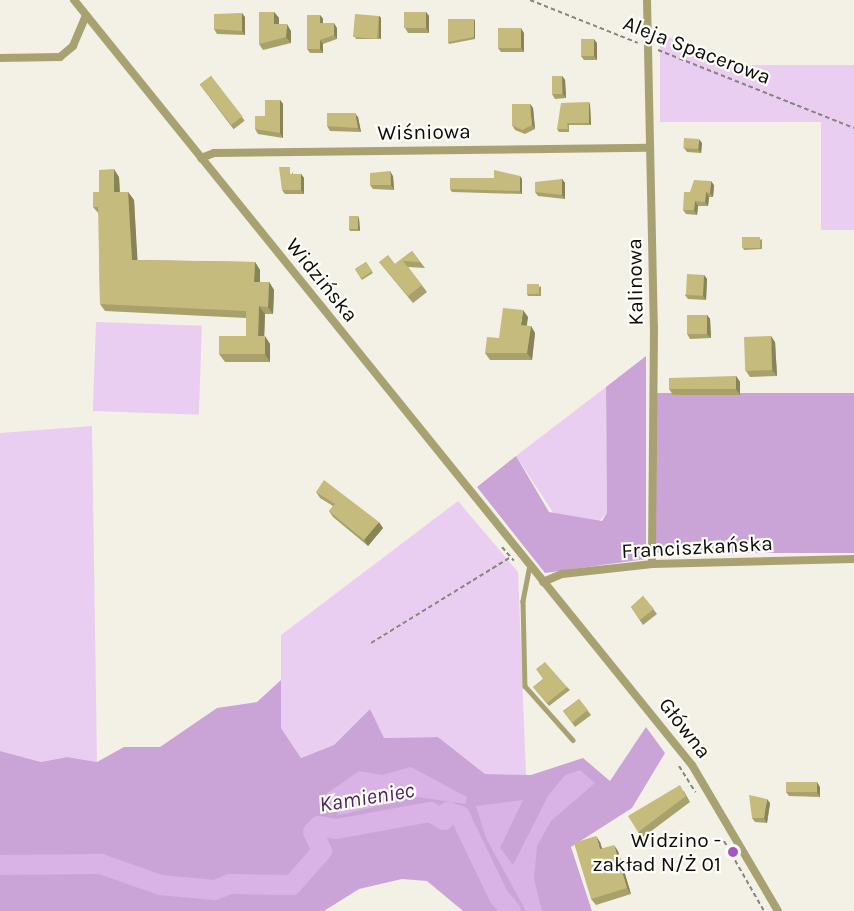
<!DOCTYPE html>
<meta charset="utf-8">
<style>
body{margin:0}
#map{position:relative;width:854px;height:911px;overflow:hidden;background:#f3f1e5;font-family:Karla,sans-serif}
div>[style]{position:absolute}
.green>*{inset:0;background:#e9cef2;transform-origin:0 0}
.forest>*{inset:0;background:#cba4d7;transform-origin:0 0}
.water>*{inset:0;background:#d9b2e6}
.river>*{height:20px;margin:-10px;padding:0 10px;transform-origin:10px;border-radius:10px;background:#d9b2e6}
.path>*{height:2px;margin-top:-1px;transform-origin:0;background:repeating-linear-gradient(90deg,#87867e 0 4.5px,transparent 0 7.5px)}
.lane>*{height:4.5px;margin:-2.25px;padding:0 2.25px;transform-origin:2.25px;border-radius:2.25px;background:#a8a273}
.street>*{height:8px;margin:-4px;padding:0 4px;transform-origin:4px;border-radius:4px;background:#a8a273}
.wall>*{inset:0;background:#a9a16c;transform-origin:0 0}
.shaded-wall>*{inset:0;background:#898358}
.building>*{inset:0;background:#c4bb7d;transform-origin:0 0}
.dots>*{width:16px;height:16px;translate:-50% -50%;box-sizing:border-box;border:3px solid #fffefa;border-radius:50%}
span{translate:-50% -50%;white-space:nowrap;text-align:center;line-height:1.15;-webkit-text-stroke:4.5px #fffefa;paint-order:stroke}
.street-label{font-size:21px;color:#0c0c08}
.poi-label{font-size:21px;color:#0c0c08}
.right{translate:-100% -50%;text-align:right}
.water-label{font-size:22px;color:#532360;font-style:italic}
</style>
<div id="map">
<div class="green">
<i style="clip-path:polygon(660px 34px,741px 65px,854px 65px,854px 230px,821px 230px,821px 122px,660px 122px)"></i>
<i style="left:96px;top:322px;width:106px;height:89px;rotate:2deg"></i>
<i style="clip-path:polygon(606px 387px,607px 513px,597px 524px,556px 517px,516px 456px)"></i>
<i style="clip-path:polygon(92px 426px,97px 762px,67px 757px,41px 762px,0 751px,0 433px)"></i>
<i style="clip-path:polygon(458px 501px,518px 572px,526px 775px,485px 774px,438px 737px,383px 738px,370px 709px,334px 745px,301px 758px,281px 728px,281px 635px)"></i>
</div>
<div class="forest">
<i style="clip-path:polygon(646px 356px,646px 559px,545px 573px,477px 487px,516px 456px,549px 512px,602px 521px,607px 513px,606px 387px)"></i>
<i style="left:854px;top:393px;width:160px;height:198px;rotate:90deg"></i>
<i style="clip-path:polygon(281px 680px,281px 728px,301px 758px,334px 745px,370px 709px,384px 738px,438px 737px,485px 774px,531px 775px,583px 758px,610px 781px,646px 727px,665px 753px,632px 808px,571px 847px,592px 911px,463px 911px,427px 881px,402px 879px,359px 889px,324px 911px,0 911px,0 751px,41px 762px,67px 757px,97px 762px,124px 747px,160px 747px,217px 708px,257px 702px)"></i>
</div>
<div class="water">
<i style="clip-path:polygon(411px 767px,467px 797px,465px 804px,418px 797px,339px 815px,326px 794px,359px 771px,382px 775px)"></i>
<i style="clip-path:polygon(580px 770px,595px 783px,551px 821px,537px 846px,534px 879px,542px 911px,526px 911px,486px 838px,476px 806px,523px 800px,500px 848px,513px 865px,548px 796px,565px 775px)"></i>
</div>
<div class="river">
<i style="left:0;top:865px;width:101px;rotate:-0.6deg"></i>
<i style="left:101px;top:864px;width:63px;rotate:19.6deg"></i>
<i style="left:160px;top:885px;width:55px;rotate:5.2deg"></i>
<i style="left:215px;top:890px;width:16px;rotate:-22deg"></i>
<i style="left:230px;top:884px;width:62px;rotate:0.9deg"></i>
<i style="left:292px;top:885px;width:45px;rotate:-48.6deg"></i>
<i style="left:322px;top:851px;width:21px;rotate:-115deg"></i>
<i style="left:313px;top:832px;width:8px;rotate:-45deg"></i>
<i style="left:319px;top:826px;width:17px;rotate:10deg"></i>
<i style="left:336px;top:829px;width:96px;rotate:-10.3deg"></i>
<i style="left:430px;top:812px;width:16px;rotate:30deg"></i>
<i style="left:444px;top:820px;width:9px;rotate:-63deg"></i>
<i style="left:448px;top:812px;width:13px;rotate:18deg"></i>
<i style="left:460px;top:816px;width:90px;rotate:64.3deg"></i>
<i style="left:499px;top:897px;width:18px;rotate:49deg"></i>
</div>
<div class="path">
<i style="left:530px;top:0;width:116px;rotate:21.7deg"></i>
<i style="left:658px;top:50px;width:211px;rotate:21.7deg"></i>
<i style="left:502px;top:547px;width:18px;rotate:49deg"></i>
<i style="left:371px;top:643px;width:164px;rotate:-31.6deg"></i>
<i style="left:679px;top:766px;width:31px;rotate:58deg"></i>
<i style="left:724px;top:841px;width:81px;rotate:60.3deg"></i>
</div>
<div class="lane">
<i style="left:530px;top:565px;width:37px;rotate:101deg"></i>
<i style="left:523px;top:601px;width:85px;rotate:88.7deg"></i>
<i style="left:525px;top:686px;width:72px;rotate:48.4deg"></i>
</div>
<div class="street">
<i style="left:74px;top:0;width:983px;rotate:51.07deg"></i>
<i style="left:692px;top:765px;width:169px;rotate:59.5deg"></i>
<i style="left:647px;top:0;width:328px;rotate:88.8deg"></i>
<i style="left:654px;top:328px;width:236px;rotate:90.5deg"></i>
<i style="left:0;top:58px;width:60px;rotate:-1deg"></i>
<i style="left:60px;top:57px;width:17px;rotate:-40deg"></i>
<i style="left:73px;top:46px;width:33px;rotate:-67deg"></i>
<i style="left:201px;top:158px;width:14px;rotate:-21deg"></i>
<i style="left:214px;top:153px;width:435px;rotate:-0.7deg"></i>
<i style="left:543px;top:582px;width:21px;rotate:-23deg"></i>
<i style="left:562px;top:574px;width:91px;rotate:-6.3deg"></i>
<i style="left:652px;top:564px;width:202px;rotate:-1.4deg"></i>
</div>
<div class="wall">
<i style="clip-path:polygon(274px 12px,279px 18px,279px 24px,291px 31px,291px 43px,263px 50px,259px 44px)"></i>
<i style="clip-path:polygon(426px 12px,429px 16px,429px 33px,408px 33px,405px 28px)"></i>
<i style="clip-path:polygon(320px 15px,323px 19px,323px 23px,337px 28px,337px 39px,323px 44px,323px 53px,310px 53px,307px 49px)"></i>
<i style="clip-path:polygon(379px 16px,381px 18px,381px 39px,356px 39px,355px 37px)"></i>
<i style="clip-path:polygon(245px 17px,245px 35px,217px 34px,214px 29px)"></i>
<i style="clip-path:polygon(474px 19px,475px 21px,475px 39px,449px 44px,448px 42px)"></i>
<i style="clip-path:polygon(524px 33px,524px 52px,501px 52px,498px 48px)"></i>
<i style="clip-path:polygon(597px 43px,597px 60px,584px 60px,581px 56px)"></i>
<i style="left:211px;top:76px;width:56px;height:14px;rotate:53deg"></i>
<i style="clip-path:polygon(562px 76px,565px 80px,566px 98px,555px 99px,552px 94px)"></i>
<i style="clip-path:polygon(280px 100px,283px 104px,283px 138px,258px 134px,255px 129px,265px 116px)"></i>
<i style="clip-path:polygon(589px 102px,590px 105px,591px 125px,569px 125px,569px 132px,559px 132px,557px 129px)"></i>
<i style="clip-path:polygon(530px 104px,533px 108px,535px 129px,525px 134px,515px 130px,512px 125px)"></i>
<i style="clip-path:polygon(358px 117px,361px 132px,330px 131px,327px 126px)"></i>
<i style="clip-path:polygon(702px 143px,701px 153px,687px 152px,684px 148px)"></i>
<i style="clip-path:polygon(293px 172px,293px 174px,301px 174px,304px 178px,304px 194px,285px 194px,282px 190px)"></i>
<i style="clip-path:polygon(393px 176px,394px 190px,373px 189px,370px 185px)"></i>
<i style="clip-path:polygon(119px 177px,120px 192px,128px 192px,134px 200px,137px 260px,255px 262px,260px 270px,260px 282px,269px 282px,274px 290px,273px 314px,265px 314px,264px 336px,270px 344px,270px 362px,225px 362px,219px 354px,246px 336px,246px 318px,105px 311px,100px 304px,99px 214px,93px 207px,99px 192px)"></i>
<i style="clip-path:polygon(494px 178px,522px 179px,522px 194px,452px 192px,450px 189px)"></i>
<i style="clip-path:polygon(562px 179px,565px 183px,565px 199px,538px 196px,535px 192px)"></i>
<i style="clip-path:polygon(714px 185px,713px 197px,709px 197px,708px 206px,698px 206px,697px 215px,686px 214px,683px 210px,690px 192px)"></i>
<i style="clip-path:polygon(358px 216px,359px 219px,360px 231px,350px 231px,349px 229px)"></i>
<i style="clip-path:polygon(762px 239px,762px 249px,744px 250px,743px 248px)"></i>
<i style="clip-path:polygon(412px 251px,425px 268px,408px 267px,427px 292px,413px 303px,379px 262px,395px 264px)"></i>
<i style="left:366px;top:262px;width:13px;height:13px;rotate:58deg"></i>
<i style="clip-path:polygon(704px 275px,707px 279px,706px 300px,688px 299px,685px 295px)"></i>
<i style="clip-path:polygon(541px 286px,541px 296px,528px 296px,527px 294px)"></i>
<i style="clip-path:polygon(707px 315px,710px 319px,711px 338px,690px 339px,687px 334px)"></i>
<i style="clip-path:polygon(528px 317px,526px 326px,531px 326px,535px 333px,532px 360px,490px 360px,485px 353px,499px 338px)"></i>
<i style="clip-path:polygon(775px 342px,777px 376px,750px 377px,746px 371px)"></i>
<i style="clip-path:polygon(736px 376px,740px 382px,740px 395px,673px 395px,669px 389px)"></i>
<i style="clip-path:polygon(316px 492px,383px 528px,368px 546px,333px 517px,329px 511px,333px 506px,320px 498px)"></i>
<i style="clip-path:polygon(643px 596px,657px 614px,643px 625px,631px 607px)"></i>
<i style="clip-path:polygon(543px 679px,567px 687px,570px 690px,549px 706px,533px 687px)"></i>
<i style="left:579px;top:699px;width:20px;height:20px;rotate:53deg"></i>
<i style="clip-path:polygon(820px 787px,820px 797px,789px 796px,786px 792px)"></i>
<i style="clip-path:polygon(684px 791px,690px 802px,642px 838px,638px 832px)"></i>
<i style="clip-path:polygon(770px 803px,767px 823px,755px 822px,752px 818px)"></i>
<i style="clip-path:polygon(600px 842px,602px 848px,618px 851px,631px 894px,596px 905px,591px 899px)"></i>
</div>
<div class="shaded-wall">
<i style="clip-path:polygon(274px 12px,279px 18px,279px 31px,274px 24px)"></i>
<i style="clip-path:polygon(426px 12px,429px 16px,429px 33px,426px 28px)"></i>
<i style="clip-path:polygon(242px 13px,245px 17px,245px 35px,242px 31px)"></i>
<i style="clip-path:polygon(320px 15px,323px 19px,323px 28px,320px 23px)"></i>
<i style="clip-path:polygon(379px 16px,381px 18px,381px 39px,379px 37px)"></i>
<i style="clip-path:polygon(474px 19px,475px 21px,475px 39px,474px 37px)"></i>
<i style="clip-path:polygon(334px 23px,337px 28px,337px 39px,334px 35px)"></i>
<i style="clip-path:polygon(287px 24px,291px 31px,291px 43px,286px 37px)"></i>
<i style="clip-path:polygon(521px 28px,524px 33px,524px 52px,521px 48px)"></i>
<i style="clip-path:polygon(594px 39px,597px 43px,597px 60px,594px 56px)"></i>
<i style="clip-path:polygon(320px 40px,323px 44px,323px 53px,320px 49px)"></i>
<i style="clip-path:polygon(562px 76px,565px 80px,566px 98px,563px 94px)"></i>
<i style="clip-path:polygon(280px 100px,283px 104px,283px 138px,280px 133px)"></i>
<i style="clip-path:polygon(589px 102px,590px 105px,591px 125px,589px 123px)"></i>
<i style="clip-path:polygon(530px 104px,533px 108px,535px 129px,532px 125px)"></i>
<i style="clip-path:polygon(355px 113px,358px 117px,361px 132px,358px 128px)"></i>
<i style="clip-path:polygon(699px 139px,702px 143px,701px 153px,698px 149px)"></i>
<i style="clip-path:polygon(114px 169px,119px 177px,120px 200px,114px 192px)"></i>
<i style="clip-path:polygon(390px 171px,393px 176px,394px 190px,391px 185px)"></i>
<i style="clip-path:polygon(301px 174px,304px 178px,304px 194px,301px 190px)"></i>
<i style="clip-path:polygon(520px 176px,522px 179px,522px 194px,520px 191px)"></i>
<i style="clip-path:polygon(562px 179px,565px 183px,565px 199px,562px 195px)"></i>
<i style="clip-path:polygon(711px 181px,714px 185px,713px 197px,710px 193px)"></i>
<i style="clip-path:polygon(128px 192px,134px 200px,138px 268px,132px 260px)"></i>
<i style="clip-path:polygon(706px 192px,709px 197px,708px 206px,705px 202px)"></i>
<i style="clip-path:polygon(695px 201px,698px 206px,697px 215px,694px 210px)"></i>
<i style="clip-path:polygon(358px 216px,359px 219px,360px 231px,358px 229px)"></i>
<i style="clip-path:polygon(255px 262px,260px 270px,260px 290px,254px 282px)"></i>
<i style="clip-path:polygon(704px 275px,707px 279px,706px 300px,703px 296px)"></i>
<i style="clip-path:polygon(269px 282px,274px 290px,273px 314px,268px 307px)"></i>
<i style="clip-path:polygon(259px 306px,265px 314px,264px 344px,258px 336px)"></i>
<i style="clip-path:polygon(523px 310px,528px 317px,526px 332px,521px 325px)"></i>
<i style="clip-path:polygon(707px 315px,710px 319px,711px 338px,707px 334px)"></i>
<i style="clip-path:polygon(531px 326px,535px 333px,532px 360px,527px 353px)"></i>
<i style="clip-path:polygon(265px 336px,270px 344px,270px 362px,265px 354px)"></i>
<i style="clip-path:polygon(771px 336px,775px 342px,777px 376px,772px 370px)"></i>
<i style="clip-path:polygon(736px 376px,740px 382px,740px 395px,736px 389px)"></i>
<i style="clip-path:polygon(379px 522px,383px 528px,368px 546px,364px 540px)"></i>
<i style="clip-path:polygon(817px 782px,820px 787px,820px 797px,817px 792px)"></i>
<i style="clip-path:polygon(767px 799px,770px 803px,767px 823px,764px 818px)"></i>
<i style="clip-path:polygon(596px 836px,600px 842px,604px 856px,600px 849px)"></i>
<i style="clip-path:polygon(614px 845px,618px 851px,631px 894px,627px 888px)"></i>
</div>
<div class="building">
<i style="clip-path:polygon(259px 12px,274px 12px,274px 24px,287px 24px,286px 37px,259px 44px)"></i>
<i style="left:404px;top:12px;width:22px;height:16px"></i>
<i style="clip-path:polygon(242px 13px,242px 31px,214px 29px,214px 14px)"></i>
<i style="left:355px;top:14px;width:24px;height:23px;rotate:5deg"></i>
<i style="clip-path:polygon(307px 15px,320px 15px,320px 23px,334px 23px,334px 35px,320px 40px,320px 49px,307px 49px)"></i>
<i style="clip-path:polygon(448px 19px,474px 19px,474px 37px,448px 42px)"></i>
<i style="left:521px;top:28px;width:20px;height:23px;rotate:90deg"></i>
<i style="left:581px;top:39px;width:13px;height:17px"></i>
<i style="left:211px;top:76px;width:51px;height:14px;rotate:52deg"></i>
<i style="left:552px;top:76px;width:10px;height:18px"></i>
<i style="clip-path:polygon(265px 100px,280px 100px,280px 133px,255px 129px,255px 116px,265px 116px)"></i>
<i style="clip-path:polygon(589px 102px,589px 123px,567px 123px,568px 129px,557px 129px,561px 103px)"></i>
<i style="clip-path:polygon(512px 104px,530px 104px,532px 125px,522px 130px,512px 125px)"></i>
<i style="clip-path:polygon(327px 113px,355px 113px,358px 128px,327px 126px)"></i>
<i style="left:684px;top:138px;width:15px;height:10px;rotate:4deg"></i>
<i style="clip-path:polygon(279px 167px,290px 167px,290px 174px,301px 174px,301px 190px,282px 190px)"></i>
<i style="clip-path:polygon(114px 169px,114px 192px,128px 192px,132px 260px,255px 262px,254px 282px,269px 282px,268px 307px,259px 306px,258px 336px,265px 336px,265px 354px,219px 354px,219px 336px,246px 336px,246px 311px,100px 304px,98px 207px,93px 207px,93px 192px,99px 192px,99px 170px)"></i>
<i style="clip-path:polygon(494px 170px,520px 176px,520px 191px,450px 189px,450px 178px,494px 178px)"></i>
<i style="clip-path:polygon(390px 171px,391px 185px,370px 185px,370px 173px)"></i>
<i style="clip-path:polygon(562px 179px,562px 195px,535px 192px,535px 182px)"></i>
<i style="clip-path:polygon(694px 180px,711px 181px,710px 193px,706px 192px,705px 202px,695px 201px,694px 210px,683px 210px,684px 192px,690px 192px)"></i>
<i style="left:349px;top:216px;width:9px;height:13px"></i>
<i style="left:742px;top:237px;width:18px;height:11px"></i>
<i style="clip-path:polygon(412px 251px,420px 262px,403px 261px,422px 285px,408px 296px,379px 262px,388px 255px,395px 264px)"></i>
<i style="left:366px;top:262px;width:11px;height:13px;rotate:56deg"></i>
<i style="left:687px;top:274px;width:17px;height:21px;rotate:3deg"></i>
<i style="left:527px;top:284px;width:12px;height:10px"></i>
<i style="clip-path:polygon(503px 308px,523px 310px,521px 325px,531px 326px,527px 353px,485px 353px,487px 337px,499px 338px)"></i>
<i style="left:687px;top:315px;width:20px;height:19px"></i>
<i style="left:771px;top:336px;width:34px;height:27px;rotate:88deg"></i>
<i style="clip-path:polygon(736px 376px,736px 389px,669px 389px,669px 378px)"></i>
<i style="clip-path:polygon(324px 480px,379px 522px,364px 540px,329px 511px,335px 504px,316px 492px)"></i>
<i style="clip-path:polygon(643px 596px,654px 609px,640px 620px,631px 607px)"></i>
<i style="clip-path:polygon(545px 662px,567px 687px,547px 703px,533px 687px,543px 679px,536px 669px)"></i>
<i style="left:579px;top:699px;width:14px;height:20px;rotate:51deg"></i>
<i style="left:786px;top:782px;width:31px;height:10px"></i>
<i style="clip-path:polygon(680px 785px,686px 796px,638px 832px,628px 816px)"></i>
<i style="clip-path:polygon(749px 795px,767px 799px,764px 818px,752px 818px)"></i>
<i style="clip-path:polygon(596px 836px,600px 849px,614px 845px,627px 888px,591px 899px,574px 843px)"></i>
</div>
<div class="dots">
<i style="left:733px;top:852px;background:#a953c2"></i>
</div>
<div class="street-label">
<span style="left:697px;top:50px;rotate:21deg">Aleja Spacerowa</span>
<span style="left:424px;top:132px;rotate:-1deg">Wiśniowa</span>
<span style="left:322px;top:280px;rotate:51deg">Widzińska</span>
<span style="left:635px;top:282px;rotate:-91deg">Kalinowa</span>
<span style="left:697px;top:547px;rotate:-3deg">Franciszkańska</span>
<span style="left:685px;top:728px;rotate:52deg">Główna</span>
</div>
<div class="poi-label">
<span class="right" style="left:721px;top:852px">Widzino -<br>zakład N/Ż 01</span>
</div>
<div class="water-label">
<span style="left:367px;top:798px;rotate:-9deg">Kamieniec</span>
</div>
</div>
